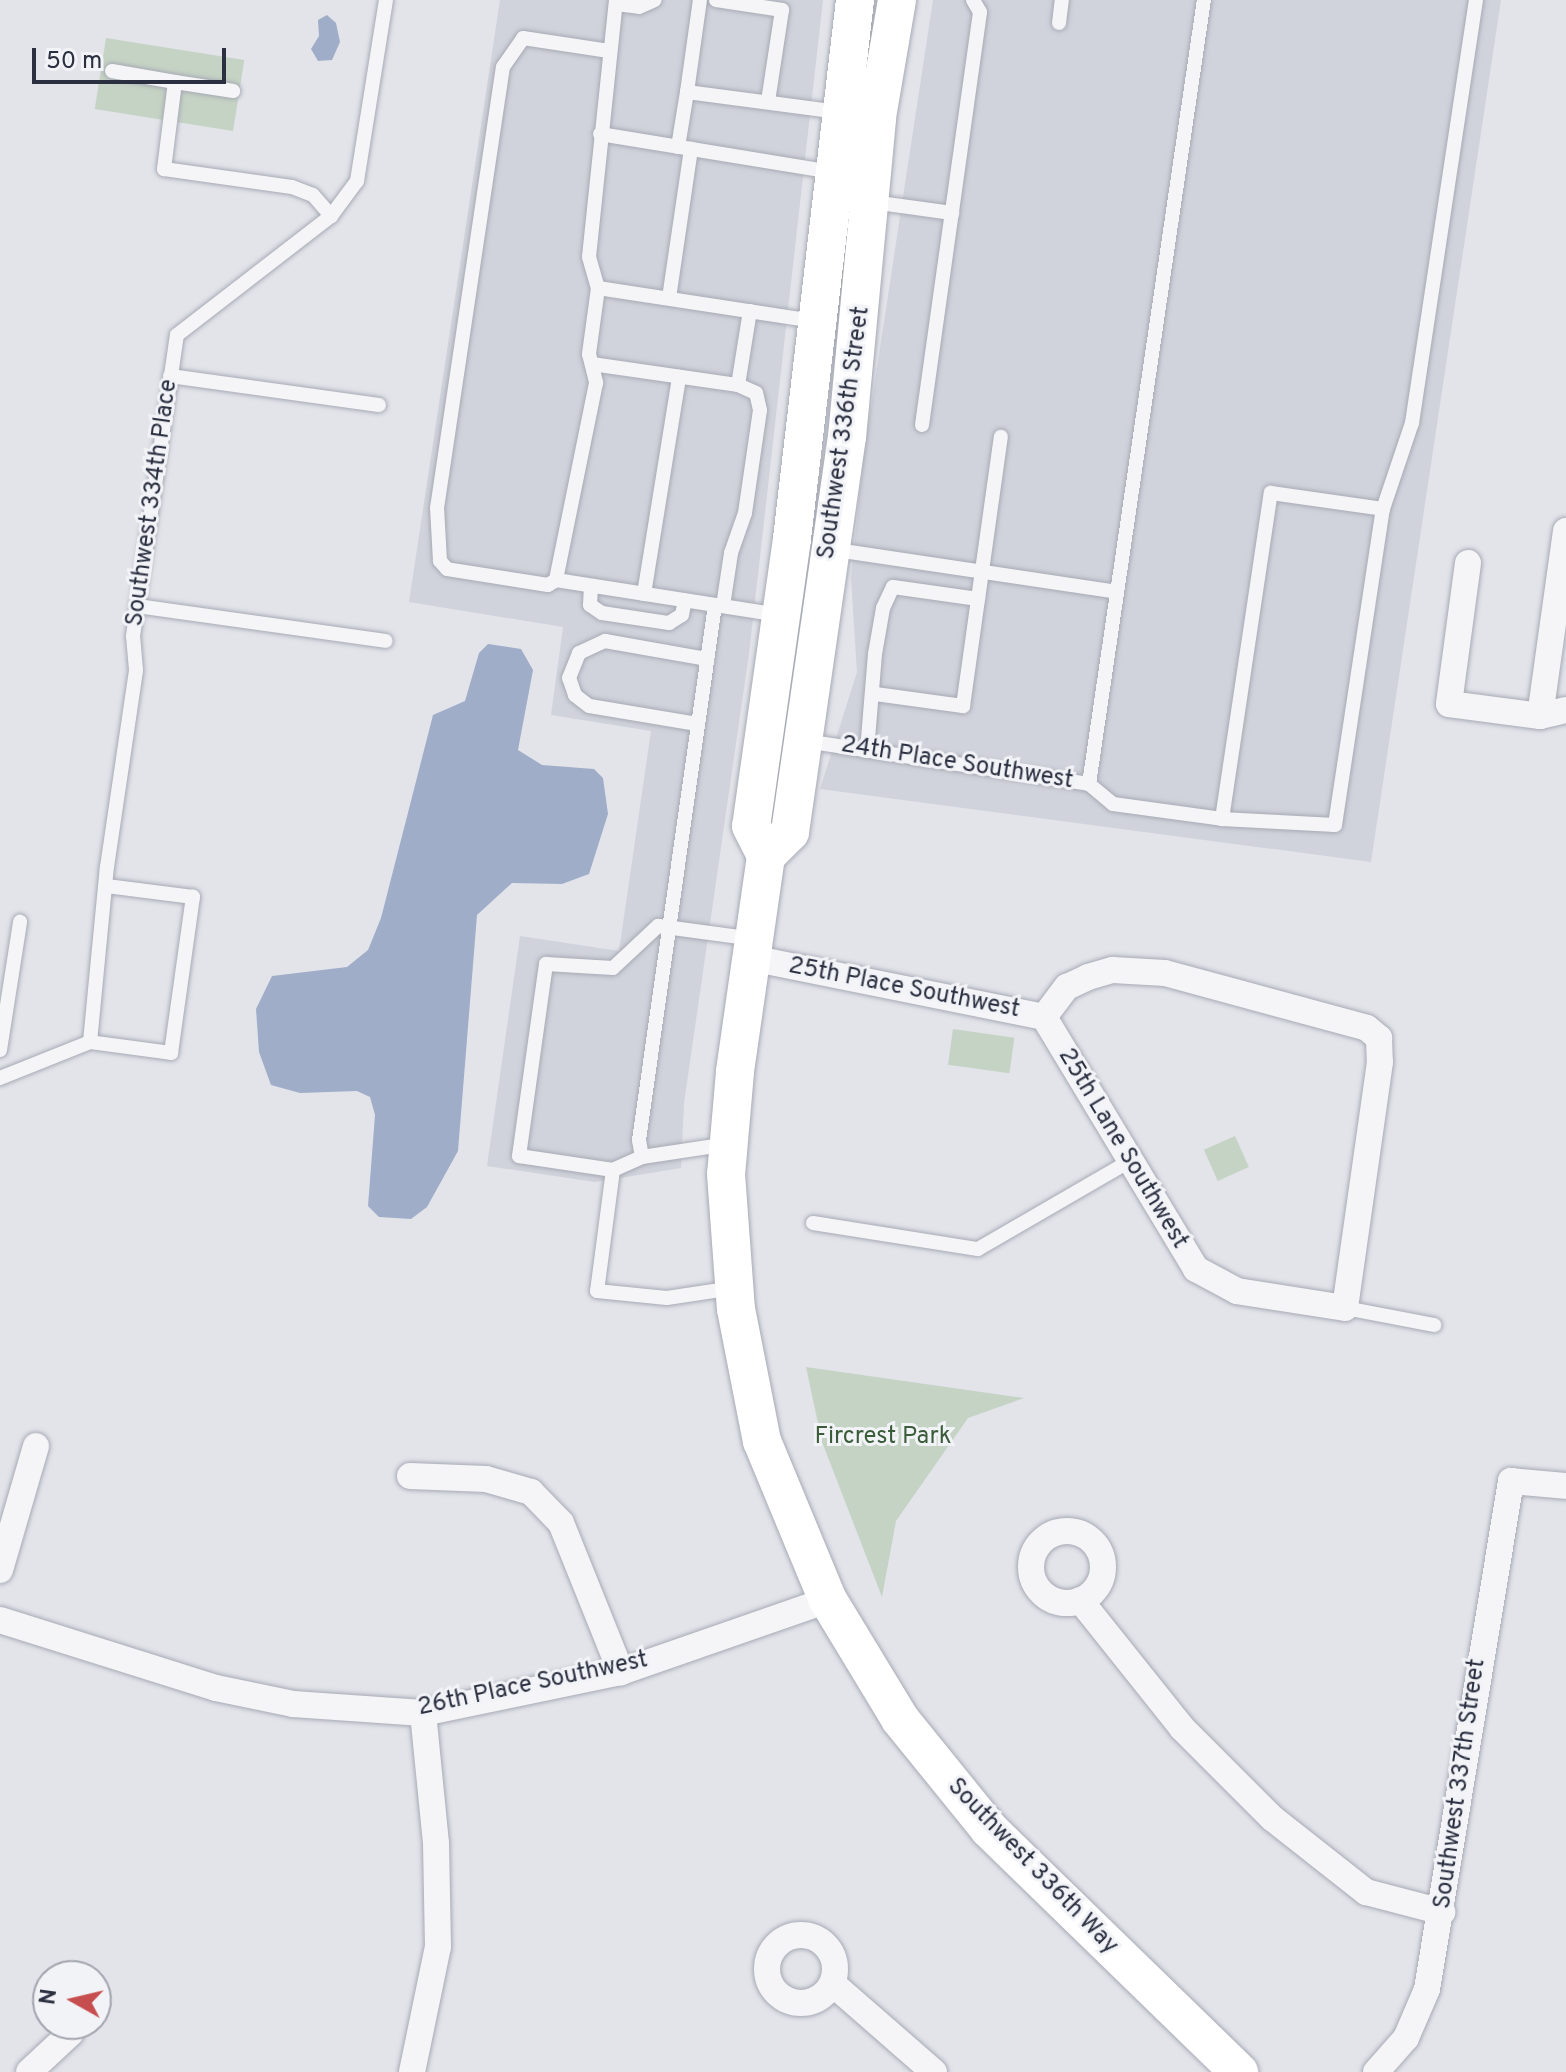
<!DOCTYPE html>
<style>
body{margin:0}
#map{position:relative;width:1566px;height:2072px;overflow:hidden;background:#e2e4ea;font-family:Overpass,sans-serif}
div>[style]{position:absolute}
.built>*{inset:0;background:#d0d3db}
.green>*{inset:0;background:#c5d3c4;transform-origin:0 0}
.water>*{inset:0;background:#9fadc8}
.roads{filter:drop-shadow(0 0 2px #a7aab4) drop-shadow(0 0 2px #a7aab4)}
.service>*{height:14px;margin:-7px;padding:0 7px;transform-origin:7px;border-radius:7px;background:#f5f5f8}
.minor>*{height:26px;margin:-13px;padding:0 13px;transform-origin:13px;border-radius:13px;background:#f5f5f8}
.minor>.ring{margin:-13px;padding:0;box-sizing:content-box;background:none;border:26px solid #f5f5f8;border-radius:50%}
.secondary>*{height:38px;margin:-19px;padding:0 19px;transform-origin:19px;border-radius:19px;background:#fff}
span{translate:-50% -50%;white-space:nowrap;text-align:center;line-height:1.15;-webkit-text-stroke:6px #f2f3f7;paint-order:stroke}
.street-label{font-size:24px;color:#2b3041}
.park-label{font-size:24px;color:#3b5c39}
.north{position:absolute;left:32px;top:1960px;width:80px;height:80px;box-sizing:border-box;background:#f2f3f7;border:2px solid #a2a5ae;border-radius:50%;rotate:278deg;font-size:22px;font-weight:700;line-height:32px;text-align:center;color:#2b3041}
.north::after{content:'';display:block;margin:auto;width:28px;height:36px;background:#c74e4f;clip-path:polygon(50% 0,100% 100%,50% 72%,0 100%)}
.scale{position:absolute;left:32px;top:48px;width:194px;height:36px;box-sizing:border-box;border:4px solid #2b3041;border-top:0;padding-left:10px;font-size:24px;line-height:28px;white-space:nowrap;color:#2b3041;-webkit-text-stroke:6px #f2f3f7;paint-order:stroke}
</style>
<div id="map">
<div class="built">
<i style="clip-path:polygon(500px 0,823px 0,749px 654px,684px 1103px,681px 1168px,595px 1182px,487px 1166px,520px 936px,619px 951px,651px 731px,551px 715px,563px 627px,409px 602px)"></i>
<i style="clip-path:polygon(933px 0,1501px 0,1371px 862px,820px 789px,857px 672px,851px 578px,863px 460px)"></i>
</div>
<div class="green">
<i style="left:106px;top:38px;width:140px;height:72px;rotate:9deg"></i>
<i style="left:953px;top:1029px;width:62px;height:36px;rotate:8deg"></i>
<i style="left:1235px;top:1136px;width:34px;height:34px;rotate:66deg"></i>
<i style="clip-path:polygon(806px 1367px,1024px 1398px,968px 1418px,896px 1521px,882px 1597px,822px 1442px)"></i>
</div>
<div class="water">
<i style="clip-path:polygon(327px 15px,336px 23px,340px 42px,332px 60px,318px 61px,311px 49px,319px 36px,318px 20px)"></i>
<i style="clip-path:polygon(488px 644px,521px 649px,533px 670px,518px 750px,542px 765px,594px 769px,603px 778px,608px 814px,589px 874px,562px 884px,512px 883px,477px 915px,458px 1151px,427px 1207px,411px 1219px,379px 1217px,368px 1206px,375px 1115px,370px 1097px,357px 1091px,300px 1093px,271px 1085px,259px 1052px,256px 1009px,272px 976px,347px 967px,368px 950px,381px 918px,433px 715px,465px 701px,479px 653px)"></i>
</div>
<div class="roads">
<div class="service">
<i style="left:616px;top:0;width:258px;rotate:96deg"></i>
<i style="left:589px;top:257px;width:32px;rotate:74deg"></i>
<i style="left:598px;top:288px;width:67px;rotate:97.8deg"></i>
<i style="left:589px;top:354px;width:30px;rotate:76deg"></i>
<i style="left:596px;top:383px;width:201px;rotate:101.5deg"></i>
<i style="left:556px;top:580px;width:226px;rotate:8.9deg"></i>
<i style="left:716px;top:0;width:67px;rotate:8.6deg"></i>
<i style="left:782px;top:10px;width:93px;rotate:98.7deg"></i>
<i style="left:616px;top:4px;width:23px;rotate:7deg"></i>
<i style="left:639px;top:7px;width:17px;rotate:-24deg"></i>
<i style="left:1059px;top:23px;width:23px;rotate:-83deg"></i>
<i style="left:112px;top:71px;width:64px;rotate:9.9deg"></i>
<i style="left:175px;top:82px;width:88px;rotate:97.2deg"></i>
<i style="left:164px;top:169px;width:129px;rotate:8deg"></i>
<i style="left:292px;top:187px;width:22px;rotate:21deg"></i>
<i style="left:313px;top:195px;width:28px;rotate:49deg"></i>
<i style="left:175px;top:82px;width:59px;rotate:8.8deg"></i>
<i style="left:687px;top:92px;width:93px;rotate:-82deg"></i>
<i style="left:600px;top:134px;width:236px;rotate:9.3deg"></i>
<i style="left:678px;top:147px;width:56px;rotate:-80.7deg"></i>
<i style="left:687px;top:92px;width:153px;rotate:7.5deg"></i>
<i style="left:872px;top:202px;width:81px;rotate:7.8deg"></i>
<i style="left:598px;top:288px;width:219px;rotate:8.7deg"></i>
<i style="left:669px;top:298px;width:151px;rotate:-81.6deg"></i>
<i style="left:592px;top:364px;width:148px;rotate:8.2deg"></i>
<i style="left:738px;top:385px;width:75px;rotate:-80.8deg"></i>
<i style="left:170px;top:376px;width:211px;rotate:7.9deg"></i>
<i style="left:922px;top:425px;width:417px;rotate:-82deg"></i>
<i style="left:980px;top:12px;width:14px;rotate:-120deg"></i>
<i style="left:830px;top:549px;width:290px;rotate:8.5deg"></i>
<i style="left:556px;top:580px;width:9px;rotate:148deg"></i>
<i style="left:548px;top:585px;width:102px;rotate:-171deg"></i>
<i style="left:447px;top:569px;width:11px;rotate:-131deg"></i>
<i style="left:440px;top:561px;width:53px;rotate:-93.2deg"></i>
<i style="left:437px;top:508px;width:446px;rotate:-81.5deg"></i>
<i style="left:503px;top:67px;width:35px;rotate:-55deg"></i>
<i style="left:523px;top:38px;width:87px;rotate:8.6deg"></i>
<i style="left:591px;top:586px;width:19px;rotate:93deg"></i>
<i style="left:590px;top:605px;width:14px;rotate:34deg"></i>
<i style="left:602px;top:613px;width:68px;rotate:8.5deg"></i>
<i style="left:669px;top:623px;width:15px;rotate:-32deg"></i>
<i style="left:682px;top:615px;width:15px;rotate:-79deg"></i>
<i style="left:644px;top:594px;width:220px;rotate:-80.8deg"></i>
<i style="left:137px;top:606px;width:251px;rotate:8deg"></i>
<i style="left:723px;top:606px;width:54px;rotate:-81.4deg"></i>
<i style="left:731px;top:553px;width:42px;rotate:-70.7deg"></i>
<i style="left:745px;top:513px;width:104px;rotate:-81.7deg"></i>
<i style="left:760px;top:410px;width:17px;rotate:-103deg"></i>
<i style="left:756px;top:393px;width:20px;rotate:-156deg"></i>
<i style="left:875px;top:694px;width:89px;rotate:7.8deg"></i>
<i style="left:963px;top:706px;width:272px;rotate:-82deg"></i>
<i style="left:697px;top:724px;width:109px;rotate:-170.5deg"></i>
<i style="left:589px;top:706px;width:18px;rotate:-142deg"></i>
<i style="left:575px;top:695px;width:18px;rotate:-109deg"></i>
<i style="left:569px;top:678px;width:27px;rotate:-68deg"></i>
<i style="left:579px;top:653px;width:29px;rotate:-25deg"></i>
<i style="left:605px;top:641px;width:104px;rotate:10deg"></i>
<i style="left:805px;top:741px;width:287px;rotate:8.6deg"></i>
<i style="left:1089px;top:784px;width:31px;rotate:40deg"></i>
<i style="left:1113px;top:804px;width:110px;rotate:7.8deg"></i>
<i style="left:1222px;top:819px;width:113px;rotate:3deg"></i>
<i style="left:1335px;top:825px;width:320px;rotate:-81.4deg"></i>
<i style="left:1383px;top:509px;width:91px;rotate:-71.4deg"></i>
<i style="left:1412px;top:423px;width:428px;rotate:-81.4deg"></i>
<i style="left:867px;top:751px;width:97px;rotate:-85.3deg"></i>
<i style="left:875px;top:654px;width:47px;rotate:-80.1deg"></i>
<i style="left:883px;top:608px;width:23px;rotate:-65deg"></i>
<i style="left:893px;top:587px;width:86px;rotate:8deg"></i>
<i style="left:1089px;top:784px;width:792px;rotate:-81.66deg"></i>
<i style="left:1222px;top:819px;width:330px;rotate:-81.5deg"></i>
<i style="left:1271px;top:493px;width:113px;rotate:8.1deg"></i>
<i style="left:90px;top:1042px;width:82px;rotate:7.7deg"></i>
<i style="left:171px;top:1053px;width:158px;rotate:-82deg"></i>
<i style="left:193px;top:897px;width:87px;rotate:-172.7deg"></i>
<i style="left:0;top:1050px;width:130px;rotate:-81.1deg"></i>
<i style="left:0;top:1078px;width:97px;rotate:-21.8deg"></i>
<i style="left:90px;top:1042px;width:176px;rotate:-84.5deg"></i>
<i style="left:107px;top:867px;width:199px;rotate:-81.6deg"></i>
<i style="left:136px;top:670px;width:34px;rotate:-95deg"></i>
<i style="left:133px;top:636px;width:304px;rotate:-81.7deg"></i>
<i style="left:177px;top:335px;width:195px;rotate:-37.7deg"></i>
<i style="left:331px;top:216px;width:44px;rotate:-53.4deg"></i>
<i style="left:357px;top:181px;width:183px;rotate:-80.9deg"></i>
<i style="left:728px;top:1144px;width:87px;rotate:171.4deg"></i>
<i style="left:642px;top:1157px;width:32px;rotate:156deg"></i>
<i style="left:613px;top:1170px;width:95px;rotate:-171.5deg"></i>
<i style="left:519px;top:1156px;width:194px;rotate:-82deg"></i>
<i style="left:546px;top:964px;width:67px;rotate:3.4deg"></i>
<i style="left:613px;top:968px;width:62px;rotate:-43deg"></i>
<i style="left:658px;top:926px;width:97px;rotate:7.7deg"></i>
<i style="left:642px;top:1157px;width:17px;rotate:-100deg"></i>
<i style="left:639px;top:1140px;width:540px;rotate:-81.91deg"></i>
<i style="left:613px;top:1170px;width:122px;rotate:97.5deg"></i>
<i style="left:597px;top:1291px;width:70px;rotate:5.7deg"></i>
<i style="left:667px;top:1298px;width:67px;rotate:-8.6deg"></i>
<i style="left:813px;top:1223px;width:167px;rotate:9deg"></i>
<i style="left:978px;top:1249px;width:173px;rotate:-30.1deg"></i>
<i style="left:1345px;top:1308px;width:91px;rotate:10.8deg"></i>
</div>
<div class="minor">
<i style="left:1468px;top:563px;width:142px;rotate:97.7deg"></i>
<i style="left:1449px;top:704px;width:92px;rotate:7.5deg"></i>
<i style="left:1540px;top:716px;width:27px;rotate:-13deg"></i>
<i style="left:1540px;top:716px;width:187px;rotate:-82deg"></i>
<i style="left:751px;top:958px;width:299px;rotate:11.4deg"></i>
<i style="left:1044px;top:1017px;width:38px;rotate:-53deg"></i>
<i style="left:1067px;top:987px;width:23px;rotate:-25deg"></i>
<i style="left:1088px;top:977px;width:26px;rotate:-16deg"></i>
<i style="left:1113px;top:970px;width:52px;rotate:3.3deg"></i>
<i style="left:1165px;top:973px;width:209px;rotate:15.2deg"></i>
<i style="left:1367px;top:1028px;width:16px;rotate:40deg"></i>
<i style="left:1379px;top:1038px;width:24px;rotate:88deg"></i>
<i style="left:1380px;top:1062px;width:248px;rotate:98.1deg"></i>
<i style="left:1345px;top:1308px;width:109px;rotate:-171.1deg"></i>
<i style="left:1237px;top:1291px;width:47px;rotate:-151.8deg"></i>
<i style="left:1196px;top:1269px;width:294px;rotate:-121.1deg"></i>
<i style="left:410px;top:1476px;width:76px;rotate:2.3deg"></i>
<i style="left:486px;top:1479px;width:47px;rotate:16.1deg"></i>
<i style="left:531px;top:1492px;width:43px;rotate:45.9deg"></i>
<i style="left:561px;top:1523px;width:161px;rotate:68.1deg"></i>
<i class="ring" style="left:1031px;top:1531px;width:46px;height:46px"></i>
<i style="left:0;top:1570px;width:129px;rotate:-73.8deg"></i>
<i style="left:1080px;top:1600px;width:164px;rotate:51.4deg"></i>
<i style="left:1182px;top:1728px;width:127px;rotate:45deg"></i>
<i style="left:1272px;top:1818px;width:120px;rotate:38.2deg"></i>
<i style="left:1366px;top:1892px;width:79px;rotate:14.7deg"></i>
<i style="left:0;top:1620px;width:226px;rotate:17.5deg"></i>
<i style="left:216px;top:1688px;width:79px;rotate:11.7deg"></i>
<i style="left:293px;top:1704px;width:130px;rotate:4deg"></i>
<i style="left:423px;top:1713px;width:202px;rotate:-11.7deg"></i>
<i style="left:621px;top:1672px;width:219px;rotate:-19.2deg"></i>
<i class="ring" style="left:767px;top:1935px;width:42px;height:42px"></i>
<i style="left:833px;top:1984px;width:134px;rotate:41.1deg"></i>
<i style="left:29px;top:2072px;width:57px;rotate:-42.9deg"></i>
<i style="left:412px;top:2072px;width:128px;rotate:-78.3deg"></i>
<i style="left:438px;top:1947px;width:104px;rotate:-91.1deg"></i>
<i style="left:436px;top:1843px;width:131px;rotate:-95.7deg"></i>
<i style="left:1376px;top:2072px;width:45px;rotate:-48.6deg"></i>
<i style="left:1406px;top:2038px;width:53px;rotate:-66.8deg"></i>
<i style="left:1427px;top:1989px;width:515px;rotate:-80.61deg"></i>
<i style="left:1511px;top:1481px;width:55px;rotate:5.2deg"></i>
</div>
<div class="secondary">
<i style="left:855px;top:0;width:543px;rotate:96.67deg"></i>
<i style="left:792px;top:539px;width:290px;rotate:98.1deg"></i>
<i style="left:751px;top:826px;width:34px;rotate:63deg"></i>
<i style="left:766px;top:856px;width:218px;rotate:98.2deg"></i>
<i style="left:735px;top:1072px;width:102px;rotate:95deg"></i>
<i style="left:726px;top:1174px;width:135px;rotate:85.8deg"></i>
<i style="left:736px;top:1309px;width:135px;rotate:78.9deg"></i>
<i style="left:762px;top:1441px;width:172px;rotate:67.5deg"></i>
<i style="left:828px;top:1600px;width:139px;rotate:58.8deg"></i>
<i style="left:900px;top:1719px;width:141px;rotate:51deg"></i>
<i style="left:989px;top:1829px;width:349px;rotate:44.2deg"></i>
<i style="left:766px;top:856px;width:34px;rotate:-45deg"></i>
<i style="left:790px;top:832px;width:399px;rotate:-81.8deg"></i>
<i style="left:847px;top:437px;width:321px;rotate:-84.6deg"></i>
<i style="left:877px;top:117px;width:119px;rotate:-80.3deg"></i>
</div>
</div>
<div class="street-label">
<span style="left:845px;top:433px;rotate:-82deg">Southwest 336th Street</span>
<span style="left:153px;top:503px;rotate:-82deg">Southwest 334th Place</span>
<span style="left:957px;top:764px;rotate:9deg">24th Place Southwest</span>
<span style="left:904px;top:989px;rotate:11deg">25th Place Southwest</span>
<span style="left:1122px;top:1149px;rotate:59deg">25th Lane Southwest</span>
<span style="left:533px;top:1685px;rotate:-12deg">26th Place Southwest</span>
<span style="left:1461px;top:1784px;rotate:-82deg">Southwest 337th Street</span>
<span style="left:1032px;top:1867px;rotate:46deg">Southwest 336th Way</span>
</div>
<div class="park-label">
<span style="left:883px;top:1438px">Fircrest Park</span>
</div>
<div class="north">N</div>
<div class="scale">50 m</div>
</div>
